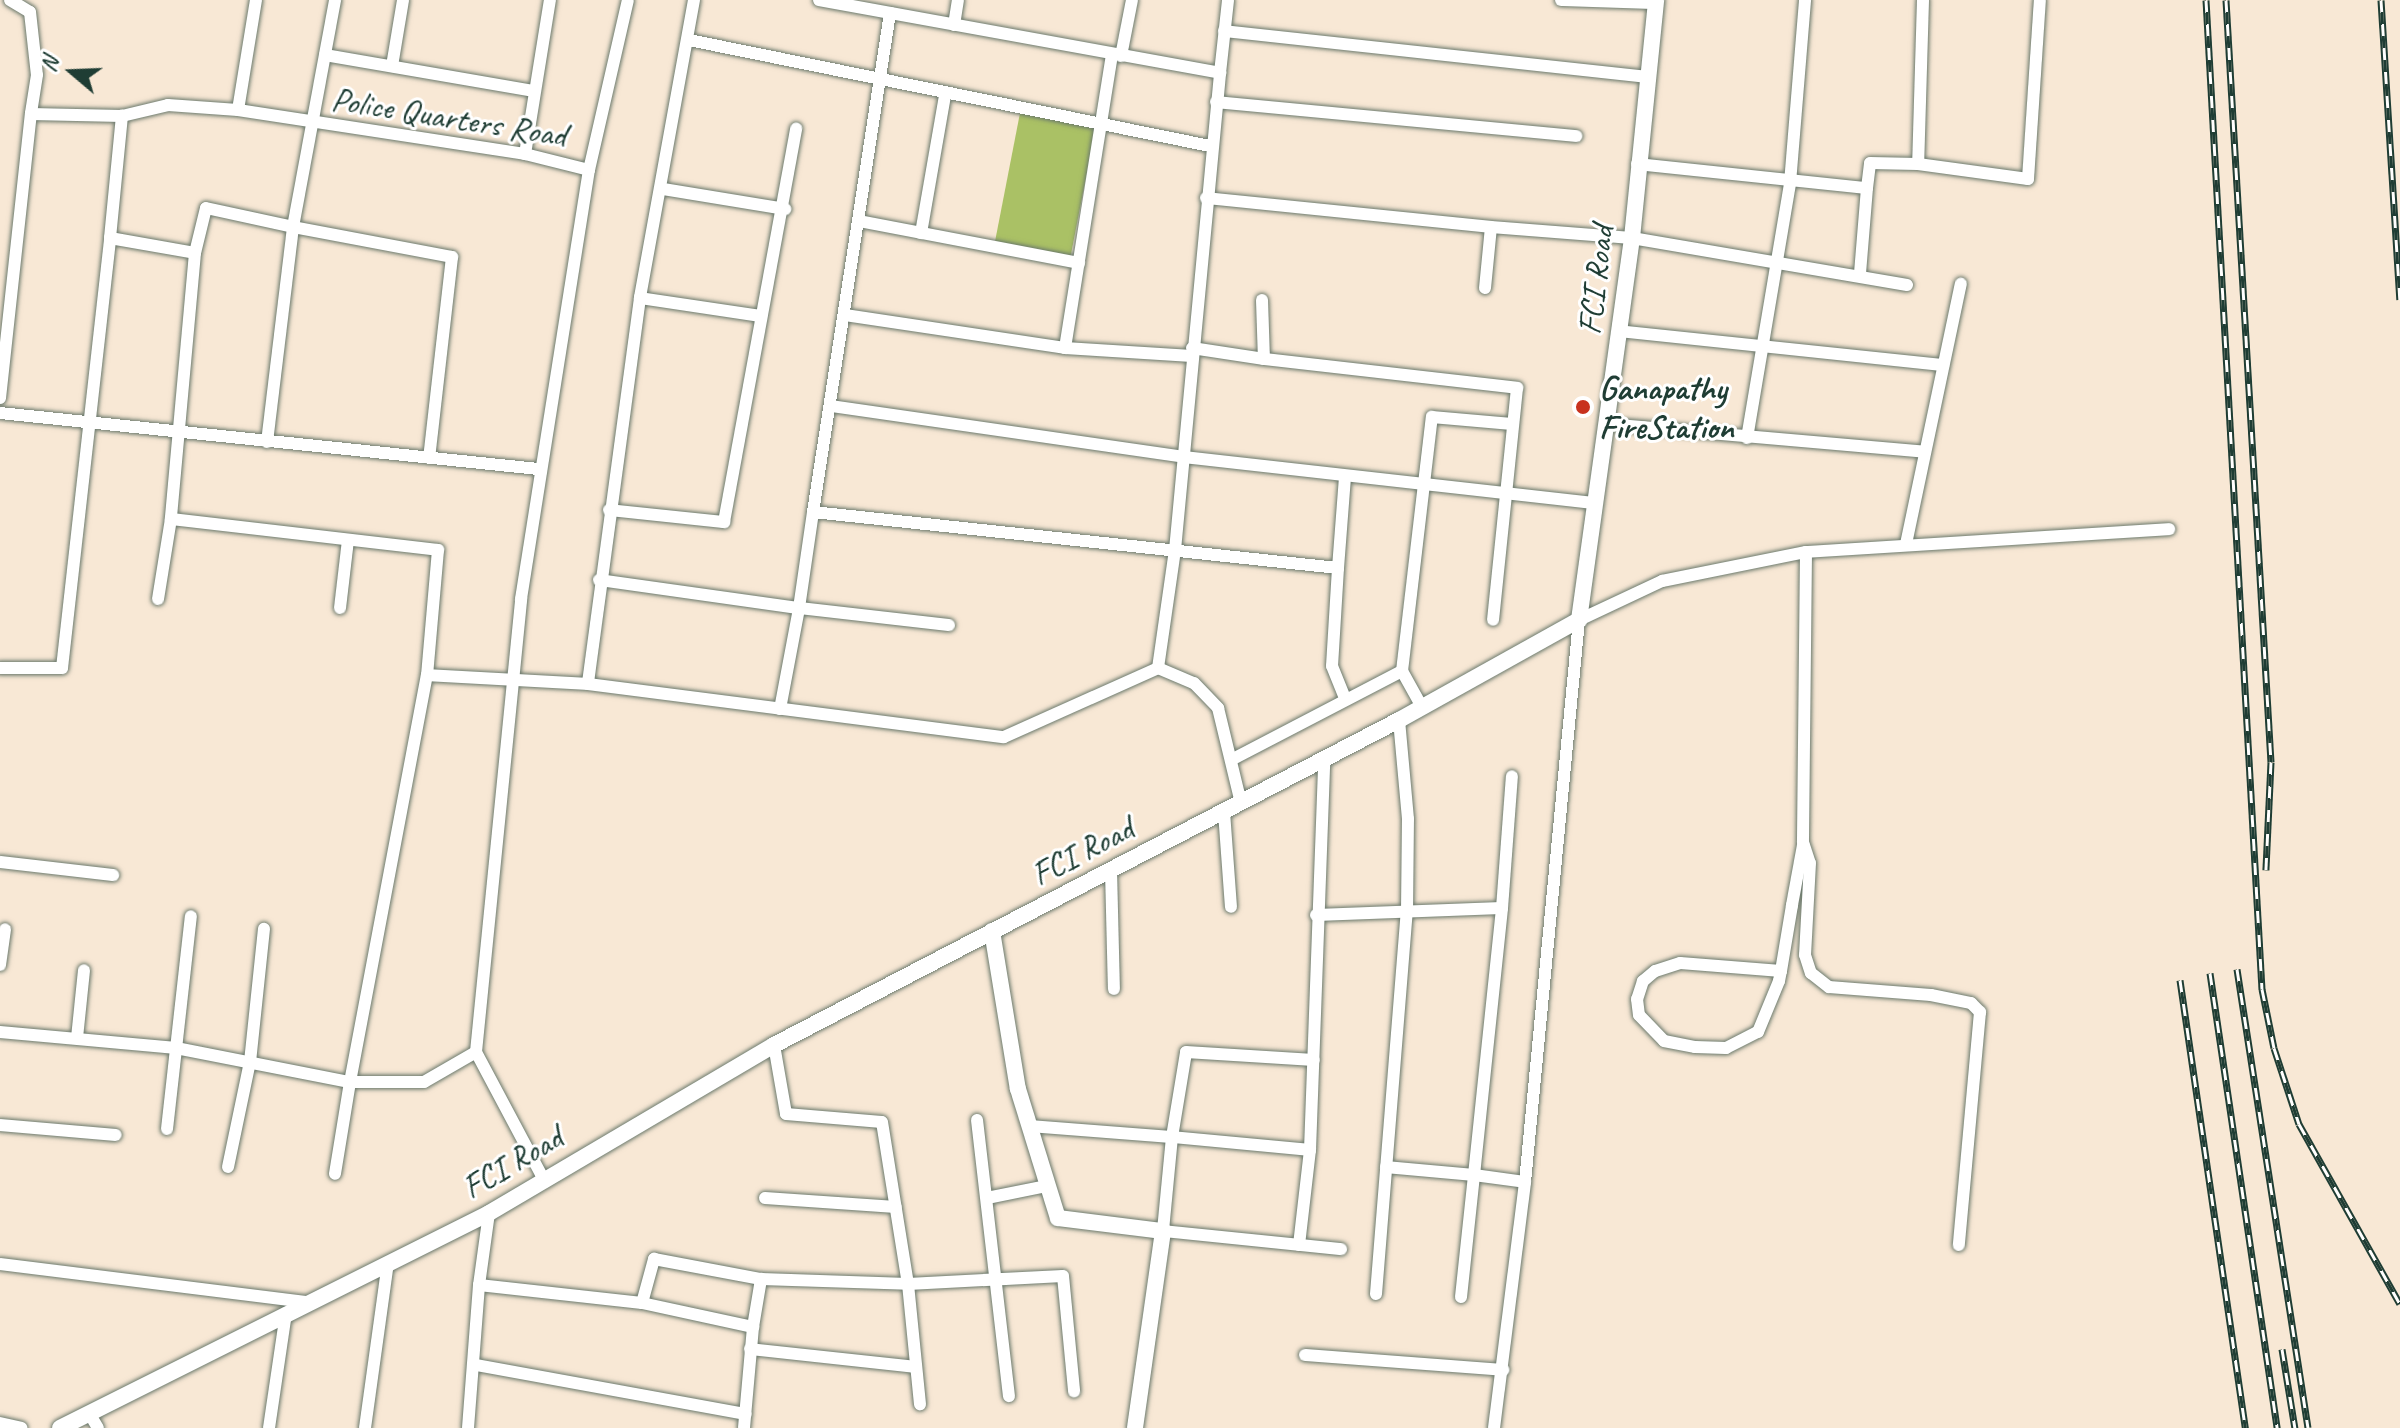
<!DOCTYPE html>
<style>
body{margin:0}
#map{position:relative;width:2400px;height:1428px;overflow:hidden;background:#f8e8d5;font-family:Caveat,sans-serif}
div>[style]{position:absolute}
.green>*{inset:0;background:#aac165;transform-origin:0 0}
.roads{filter:drop-shadow(0 0 2px #6b796c) drop-shadow(0 0 2px #6b796c)}
.minor>*{height:12px;margin:-6px;padding:0 6px;transform-origin:6px;border-radius:6px;background:#fff}
.tertiary>*{height:16px;margin:-8px;padding:0 8px;transform-origin:8px;border-radius:8px;background:#fff}
.rail>*{height:7px;margin-top:-3.5px;transform-origin:0;background:repeating-linear-gradient(90deg,#fff 0 12px,#1f3d34 0 24px);box-sizing:border-box;border-block:2px solid #1f3d34}
.dots>*{width:22px;height:22px;translate:-50% -50%;box-sizing:border-box;border:4px solid #fff;border-radius:50%}
span{translate:-50% -50%;white-space:nowrap;text-align:center;line-height:1.15;-webkit-text-stroke:6px #fff;paint-order:stroke}
.street-label{font-size:34px;color:#1f3d34}
.poi-label{font-size:34px;color:#1f3d34;font-weight:700}
.left{translate:0 -50%;text-align:left}
.north{position:absolute;left:32px;top:32px;width:80px;height:80px;-webkit-text-stroke:6px #fff;paint-order:stroke;rotate:289deg;font-size:22px;font-weight:700;line-height:32px;text-align:center;color:#1f3d34}
.north::after{content:'';display:block;margin:auto;width:28px;height:36px;background:#1f3d34;clip-path:polygon(50% 0,100% 100%,50% 72%,0 100%)}
</style>
<div id="map">
<div class="green">
<i style="left:1020px;top:113px;width:77px;height:131px;rotate:11deg"></i>
</div>
<div class="roads">
<div class="minor">
<i style="left:10px;top:0;width:23px;rotate:31deg"></i>
<i style="left:30px;top:12px;width:63px;rotate:83.7deg"></i>
<i style="left:37px;top:75px;width:39px;rotate:99deg"></i>
<i style="left:256px;top:0;width:111px;rotate:99.3deg"></i>
<i style="left:238px;top:110px;width:290px;rotate:8.7deg"></i>
<i style="left:525px;top:154px;width:66px;rotate:14deg"></i>
<i style="left:589px;top:170px;width:174px;rotate:-77.1deg"></i>
<i style="left:694px;top:0;width:303px;rotate:100.3deg"></i>
<i style="left:640px;top:298px;width:389px;rotate:97.7deg"></i>
<i style="left:588px;top:684px;width:419px;rotate:7.3deg"></i>
<i style="left:1004px;top:737px;width:169px;rotate:-24.1deg"></i>
<i style="left:1158px;top:668px;width:119px;rotate:-81.8deg"></i>
<i style="left:1175px;top:550px;width:479px;rotate:-84.6deg"></i>
<i style="left:819px;top:0;width:408px;rotate:10.3deg"></i>
<i style="left:1220px;top:73px;width:73px;rotate:-83.7deg"></i>
<i style="left:1561px;top:0;width:94px;rotate:1.8deg"></i>
<i style="left:1923px;top:0;width:164px;rotate:91.7deg"></i>
<i style="left:1918px;top:164px;width:111px;rotate:7.8deg"></i>
<i style="left:2028px;top:179px;width:179px;rotate:-86.2deg"></i>
<i style="left:890px;top:13px;width:505px;rotate:98.77deg"></i>
<i style="left:813px;top:512px;width:528px;rotate:6.09deg"></i>
<i style="left:1338px;top:568px;width:91px;rotate:-85.6deg"></i>
<i style="left:954px;top:25px;width:25px;rotate:-81deg"></i>
<i style="left:1224px;top:31px;width:425px;rotate:6.2deg"></i>
<i style="left:689px;top:40px;width:532px;rotate:11.5deg"></i>
<i style="left:325px;top:55px;width:211px;rotate:9.8deg"></i>
<i style="left:1121px;top:56px;width:57px;rotate:-78.9deg"></i>
<i style="left:392px;top:66px;width:67px;rotate:-80.5deg"></i>
<i style="left:1216px;top:102px;width:362px;rotate:5.4deg"></i>
<i style="left:525px;top:154px;width:156px;rotate:-80.8deg"></i>
<i style="left:1637px;top:164px;width:231px;rotate:6deg"></i>
<i style="left:1867px;top:188px;width:86px;rotate:94.7deg"></i>
<i style="left:1867px;top:188px;width:25px;rotate:-83deg"></i>
<i style="left:1870px;top:163px;width:48px;rotate:1.2deg"></i>
<i style="left:663px;top:189px;width:124px;rotate:9.3deg"></i>
<i style="left:1206px;top:198px;width:286px;rotate:5.8deg"></i>
<i style="left:859px;top:221px;width:224px;rotate:10.8deg"></i>
<i style="left:921px;top:233px;width:140px;rotate:-80.1deg"></i>
<i style="left:110px;top:238px;width:123px;rotate:-84.4deg"></i>
<i style="left:195px;top:253px;width:267px;rotate:95.2deg"></i>
<i style="left:171px;top:519px;width:269px;rotate:6.6deg"></i>
<i style="left:438px;top:550px;width:125px;rotate:95deg"></i>
<i style="left:1485px;top:288px;width:61px;rotate:-84.4deg"></i>
<i style="left:1491px;top:227px;width:141px;rotate:4.5deg"></i>
<i style="left:1632px;top:238px;width:279px;rotate:9.7deg"></i>
<i style="left:640px;top:298px;width:121px;rotate:8.5deg"></i>
<i style="left:1262px;top:300px;width:59px;rotate:88.1deg"></i>
<i style="left:1264px;top:359px;width:255px;rotate:6.5deg"></i>
<i style="left:1517px;top:388px;width:233px;rotate:95.9deg"></i>
<i style="left:845px;top:315px;width:222px;rotate:8.5deg"></i>
<i style="left:1065px;top:348px;width:127px;rotate:3.6deg"></i>
<i style="left:1618px;top:331px;width:327px;rotate:6deg"></i>
<i style="left:1065px;top:348px;width:297px;rotate:-80.9deg"></i>
<i style="left:1192px;top:348px;width:73px;rotate:8.7deg"></i>
<i style="left:0;top:398px;width:286px;rotate:-83.8deg"></i>
<i style="left:31px;top:114px;width:91px;rotate:1.3deg"></i>
<i style="left:122px;top:116px;width:47px;rotate:-13.4deg"></i>
<i style="left:168px;top:105px;width:70px;rotate:4.1deg"></i>
<i style="left:831px;top:406px;width:356px;rotate:8.2deg"></i>
<i style="left:1183px;top:457px;width:416px;rotate:6.4deg"></i>
<i style="left:0;top:413px;width:541px;rotate:5.94deg"></i>
<i style="left:1607px;top:424px;width:319px;rotate:5deg"></i>
<i style="left:1747px;top:438px;width:259px;rotate:-80.4deg"></i>
<i style="left:1790px;top:183px;width:184px;rotate:-85.3deg"></i>
<i style="left:267px;top:442px;width:217px;rotate:-83.1deg"></i>
<i style="left:293px;top:227px;width:162px;rotate:10.7deg"></i>
<i style="left:452px;top:257px;width:202px;rotate:96.5deg"></i>
<i style="left:609px;top:510px;width:116px;rotate:6deg"></i>
<i style="left:724px;top:522px;width:400px;rotate:-79.6deg"></i>
<i style="left:1906px;top:544px;width:266px;rotate:-78.1deg"></i>
<i style="left:1806px;top:552px;width:290px;rotate:90.6deg"></i>
<i style="left:1803px;top:842px;width:22px;rotate:72deg"></i>
<i style="left:1810px;top:863px;width:92px;rotate:93.1deg"></i>
<i style="left:1805px;top:955px;width:19px;rotate:72deg"></i>
<i style="left:1811px;top:973px;width:23px;rotate:38deg"></i>
<i style="left:1829px;top:987px;width:102px;rotate:4.5deg"></i>
<i style="left:1931px;top:995px;width:41px;rotate:11.3deg"></i>
<i style="left:1971px;top:1003px;width:13px;rotate:45deg"></i>
<i style="left:1980px;top:1012px;width:234px;rotate:95.2deg"></i>
<i style="left:1338px;top:568px;width:98px;rotate:93.5deg"></i>
<i style="left:1332px;top:666px;width:35px;rotate:68deg"></i>
<i style="left:599px;top:580px;width:202px;rotate:8deg"></i>
<i style="left:799px;top:608px;width:97px;rotate:-81.7deg"></i>
<i style="left:158px;top:599px;width:81px;rotate:-80.8deg"></i>
<i style="left:340px;top:608px;width:68px;rotate:-83.3deg"></i>
<i style="left:0;top:668px;width:62px"></i>
<i style="left:62px;top:668px;width:433px;rotate:-83.6deg"></i>
<i style="left:110px;top:238px;width:86px;rotate:10deg"></i>
<i style="left:195px;top:253px;width:46px;rotate:-76.3deg"></i>
<i style="left:206px;top:208px;width:89px;rotate:12.3deg"></i>
<i style="left:293px;top:227px;width:231px;rotate:-79.5deg"></i>
<i style="left:1158px;top:668px;width:39px;rotate:23deg"></i>
<i style="left:1194px;top:683px;width:35px;rotate:46deg"></i>
<i style="left:1218px;top:708px;width:98px;rotate:76.4deg"></i>
<i style="left:1402px;top:671px;width:41px;rotate:60.9deg"></i>
<i style="left:780px;top:709px;width:103px;rotate:-79.3deg"></i>
<i style="left:799px;top:608px;width:151px;rotate:6.5deg"></i>
<i style="left:1231px;top:760px;width:193px;rotate:-27.5deg"></i>
<i style="left:1402px;top:671px;width:256px;rotate:-83.3deg"></i>
<i style="left:1432px;top:417px;width:80px;rotate:5deg"></i>
<i style="left:1224px;top:812px;width:95px;rotate:85.8deg"></i>
<i style="left:0;top:862px;width:114px;rotate:6.6deg"></i>
<i style="left:1111px;top:870px;width:119px;rotate:88.6deg"></i>
<i style="left:1316px;top:915px;width:186px;rotate:-2.2deg"></i>
<i style="left:1502px;top:908px;width:132px;rotate:-85.7deg"></i>
<i style="left:0;top:965px;width:36px;rotate:-82deg"></i>
<i style="left:1781px;top:971px;width:101px;rotate:-175.5deg"></i>
<i style="left:1680px;top:963px;width:26px;rotate:162deg"></i>
<i style="left:1655px;top:971px;width:16px;rotate:140deg"></i>
<i style="left:1643px;top:981px;width:19px;rotate:108deg"></i>
<i style="left:1637px;top:999px;width:16px;rotate:83deg"></i>
<i style="left:1639px;top:1015px;width:36px;rotate:46deg"></i>
<i style="left:1664px;top:1041px;width:32px;rotate:11deg"></i>
<i style="left:1695px;top:1047px;width:31px;rotate:2deg"></i>
<i style="left:1726px;top:1048px;width:36px;rotate:-27deg"></i>
<i style="left:1758px;top:1032px;width:55px;rotate:-67.6deg"></i>
<i style="left:1779px;top:981px;width:10px;rotate:-79deg"></i>
<i style="left:1781px;top:971px;width:67px;rotate:-80.5deg"></i>
<i style="left:1792px;top:905px;width:61px;rotate:-79.6deg"></i>
<i style="left:0;top:1032px;width:177px;rotate:5.2deg"></i>
<i style="left:176px;top:1048px;width:177px;rotate:11.1deg"></i>
<i style="left:350px;top:1082px;width:93px;rotate:99.3deg"></i>
<i style="left:77px;top:1038px;width:68px;rotate:-84.1deg"></i>
<i style="left:774px;top:1045px;width:70px;rotate:80.1deg"></i>
<i style="left:786px;top:1114px;width:96px;rotate:4.8deg"></i>
<i style="left:882px;top:1122px;width:164px;rotate:80.9deg"></i>
<i style="left:908px;top:1284px;width:121px;rotate:84.3deg"></i>
<i style="left:476px;top:1052px;width:60px;rotate:150deg"></i>
<i style="left:424px;top:1082px;width:74px;rotate:180deg"></i>
<i style="left:350px;top:1082px;width:414px;rotate:-79.3deg"></i>
<i style="left:427px;top:675px;width:161px;rotate:3.2deg"></i>
<i style="left:977px;top:1120px;width:278px;rotate:83.4deg"></i>
<i style="left:0;top:1125px;width:116px;rotate:4.9deg"></i>
<i style="left:1029px;top:1126px;width:143px;rotate:4.4deg"></i>
<i style="left:1172px;top:1137px;width:94px;rotate:95.5deg"></i>
<i style="left:1163px;top:1231px;width:179px;rotate:5.8deg"></i>
<i style="left:167px;top:1129px;width:214px;rotate:-83.6deg"></i>
<i style="left:1310px;top:1150px;width:139px;rotate:-174.6deg"></i>
<i style="left:1172px;top:1137px;width:86px;rotate:-80.6deg"></i>
<i style="left:1186px;top:1052px;width:128px;rotate:3.6deg"></i>
<i style="left:228px;top:1167px;width:107px;rotate:-78.2deg"></i>
<i style="left:250px;top:1062px;width:134px;rotate:-84deg"></i>
<i style="left:1386px;top:1167px;width:88px;rotate:5.2deg"></i>
<i style="left:1474px;top:1175px;width:268px;rotate:-84deg"></i>
<i style="left:543px;top:1178px;width:143px;rotate:-118deg"></i>
<i style="left:476px;top:1052px;width:455px;rotate:-84.3deg"></i>
<i style="left:521px;top:599px;width:434px;rotate:-81deg"></i>
<i style="left:765px;top:1198px;width:131px;rotate:3.9deg"></i>
<i style="left:987px;top:1198px;width:60px;rotate:-11.5deg"></i>
<i style="left:489px;top:1213px;width:73px;rotate:97.9deg"></i>
<i style="left:479px;top:1285px;width:164px;rotate:6.3deg"></i>
<i style="left:642px;top:1303px;width:114px;rotate:12.2deg"></i>
<i style="left:753px;top:1327px;width:101px;rotate:95.1deg"></i>
<i style="left:1299px;top:1245px;width:96px;rotate:-83.4deg"></i>
<i style="left:1310px;top:1150px;width:391px;rotate:-87.9deg"></i>
<i style="left:0;top:1264px;width:308px;rotate:7.1deg"></i>
<i style="left:1376px;top:1294px;width:383px;rotate:-85.4deg"></i>
<i style="left:1407px;top:912px;width:93px;rotate:-89.4deg"></i>
<i style="left:1408px;top:819px;width:99px;rotate:-95.2deg"></i>
<i style="left:1461px;top:1297px;width:123px;rotate:-83.9deg"></i>
<i style="left:1474px;top:1175px;width:51px;rotate:7.8deg"></i>
<i style="left:642px;top:1303px;width:46px;rotate:-74.7deg"></i>
<i style="left:654px;top:1259px;width:109px;rotate:10.6deg"></i>
<i style="left:761px;top:1279px;width:147px;rotate:1.9deg"></i>
<i style="left:908px;top:1284px;width:155px;rotate:-3deg"></i>
<i style="left:1063px;top:1276px;width:116px;rotate:84.5deg"></i>
<i style="left:753px;top:1327px;width:49px;rotate:-80.5deg"></i>
<i style="left:750px;top:1349px;width:166px;rotate:6.2deg"></i>
<i style="left:1305px;top:1355px;width:199px;rotate:4.3deg"></i>
<i style="left:476px;top:1365px;width:274px;rotate:10.3deg"></i>
<i style="left:89px;top:1413px;width:17px;rotate:59deg"></i>
<i style="left:0;top:1423px;width:22px;rotate:13deg"></i>
<i style="left:269px;top:1428px;width:116px;rotate:-81.6deg"></i>
<i style="left:365px;top:1428px;width:167px;rotate:-82.1deg"></i>
<i style="left:468px;top:1428px;width:143px;rotate:-85.6deg"></i>
<i style="left:1494px;top:1428px;width:248px;rotate:-82.8deg"></i>
<i style="left:1525px;top:1182px;width:565px;rotate:-84.51deg"></i>
<i style="left:1579px;top:620px;width:92px;rotate:-25.2deg"></i>
<i style="left:1662px;top:581px;width:147px;rotate:-11.4deg"></i>
<i style="left:1806px;top:552px;width:364px;rotate:-3.6deg"></i>
</div>
<div class="tertiary">
<i style="left:992px;top:931px;width:160px;rotate:80.7deg"></i>
<i style="left:1018px;top:1089px;width:135px;rotate:72.8deg"></i>
<i style="left:1058px;top:1218px;width:106px;rotate:7.1deg"></i>
<i style="left:1163px;top:1231px;width:199px;rotate:98.1deg"></i>
<i style="left:60px;top:1428px;width:480px;rotate:-26.6deg"></i>
<i style="left:489px;top:1213px;width:331px;rotate:-30.5deg"></i>
<i style="left:774px;top:1045px;width:704px;rotate:-27.47deg"></i>
<i style="left:1399px;top:720px;width:206px;rotate:-29.1deg"></i>
<i style="left:1579px;top:620px;width:386px;rotate:-82.1deg"></i>
<i style="left:1632px;top:238px;width:239px;rotate:-84.2deg"></i>
</div>
</div>
<div class="rail">
<i style="left:2206px;top:0;width:991px;rotate:86.76deg"></i>
<i style="left:2262px;top:989px;width:60px;rotate:78.5deg"></i>
<i style="left:2274px;top:1048px;width:80px;rotate:71.8deg"></i>
<i style="left:2299px;top:1124px;width:206px;rotate:60.7deg"></i>
<i style="left:2226px;top:0;width:763px;rotate:86.62deg"></i>
<i style="left:2271px;top:762px;width:108px;rotate:92.7deg"></i>
<i style="left:2381px;top:0;width:300px;rotate:86.4deg"></i>
<i style="left:2237px;top:969px;width:464px;rotate:81.2deg"></i>
<i style="left:2210px;top:973px;width:460px;rotate:81.6deg"></i>
<i style="left:2180px;top:980px;width:453px;rotate:81.7deg"></i>
<i style="left:2282px;top:1349px;width:80px;rotate:80.7deg"></i>
</div>
<div class="dots">
<i style="left:1583px;top:407px;background:#c8321e"></i>
</div>
<div class="street-label">
<span style="left:449px;top:117px;rotate:9deg">Police Quarters Road</span>
<span style="left:1595px;top:280px;rotate:-83deg">FCI Road</span>
<span style="left:1082px;top:851px;rotate:-27deg">FCI Road</span>
<span style="left:512px;top:1162px;rotate:-30deg">FCI Road</span>
</div>
<div class="poi-label">
<span class="left" style="left:1599px;top:407px">Ganapathy<br>FireStation</span>
</div>
<div class="north">N</div>
</div>
